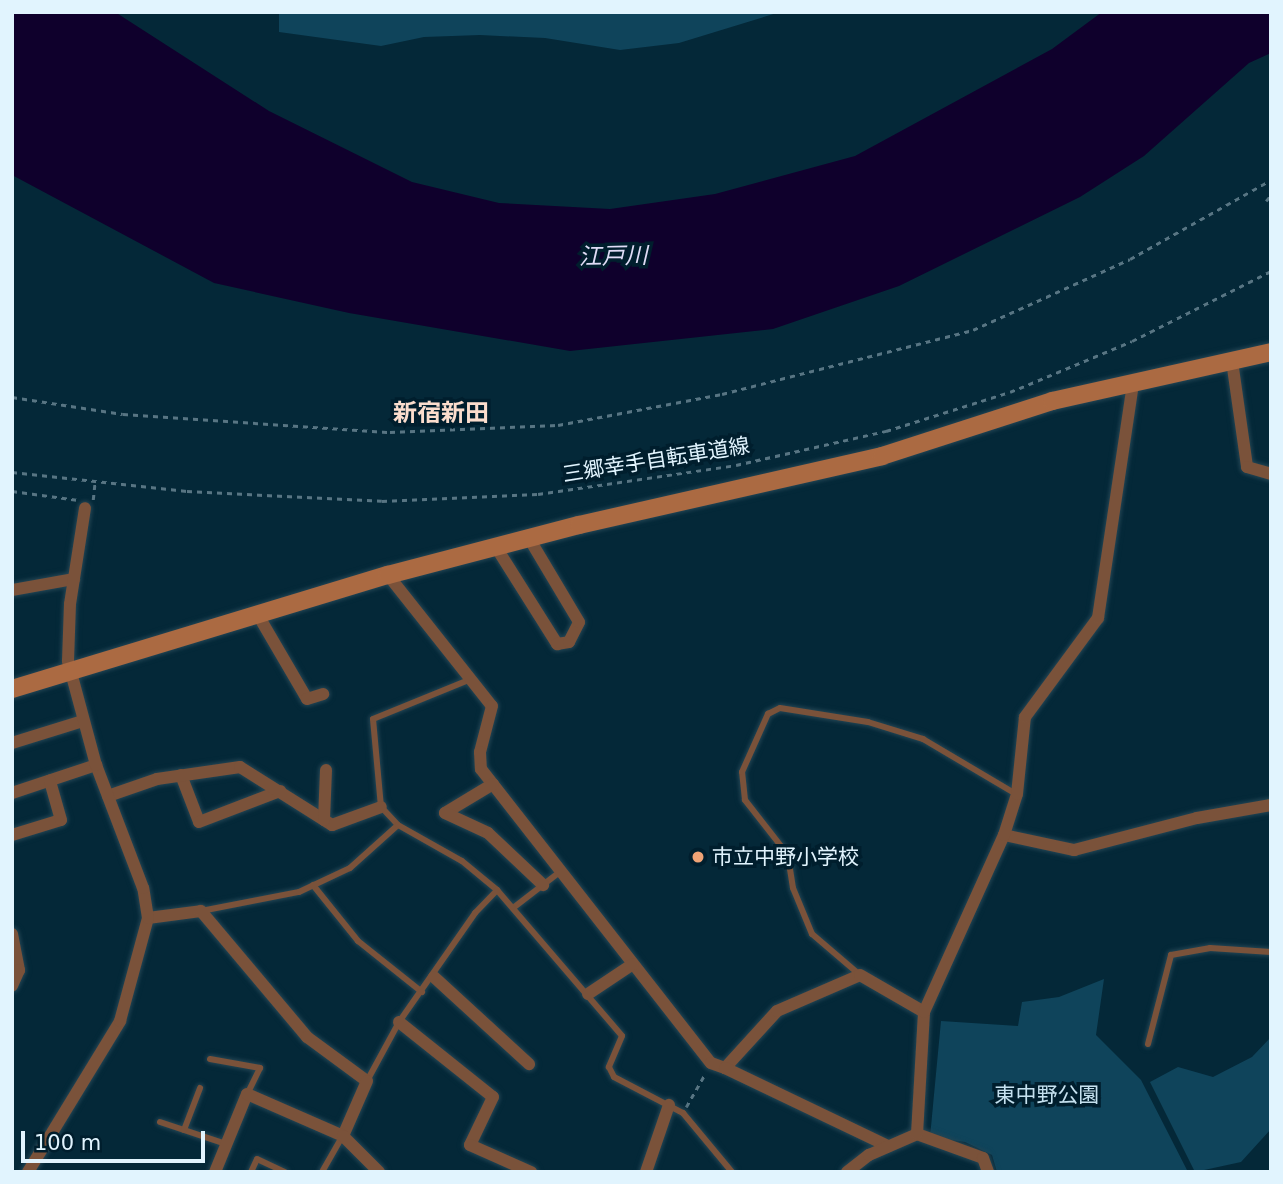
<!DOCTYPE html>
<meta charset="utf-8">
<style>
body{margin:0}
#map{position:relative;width:1283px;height:1184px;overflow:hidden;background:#042838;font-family:"DejaVu Sans","Noto Sans JP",sans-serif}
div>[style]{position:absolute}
.green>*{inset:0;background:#0f445b}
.water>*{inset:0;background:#0f002c}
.path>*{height:2.5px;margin-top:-1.25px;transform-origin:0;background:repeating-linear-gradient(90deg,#587583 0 5px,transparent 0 10px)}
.roads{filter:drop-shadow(0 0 2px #234554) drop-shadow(0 0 2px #234554)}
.lane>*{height:6px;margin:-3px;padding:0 3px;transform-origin:3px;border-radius:3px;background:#7a523a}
.street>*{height:12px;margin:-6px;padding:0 6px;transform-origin:6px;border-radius:6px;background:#7a523a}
.secondary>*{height:18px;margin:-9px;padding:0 9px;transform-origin:9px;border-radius:9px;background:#ab6a42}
.dots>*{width:19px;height:19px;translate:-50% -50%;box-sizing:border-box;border:4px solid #001e2d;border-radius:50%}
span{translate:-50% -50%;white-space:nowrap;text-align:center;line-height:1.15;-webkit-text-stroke:7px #001e2d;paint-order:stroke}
.street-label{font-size:21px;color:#e1f4fe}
.poi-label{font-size:21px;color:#e1f4fe}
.left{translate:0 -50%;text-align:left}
.park-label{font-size:21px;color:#c5e1ef}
.water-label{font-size:23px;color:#dfdcf6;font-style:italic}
.quarter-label{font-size:24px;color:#fbddcd;font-weight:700}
.frame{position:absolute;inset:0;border:14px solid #e1f4fe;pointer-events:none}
.scale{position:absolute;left:21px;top:1131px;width:184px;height:32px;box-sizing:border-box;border:4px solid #e1f4fe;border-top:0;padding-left:9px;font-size:21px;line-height:24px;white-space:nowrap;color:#e1f4fe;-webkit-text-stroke:5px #001e2d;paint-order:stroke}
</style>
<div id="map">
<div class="green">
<i style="clip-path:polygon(279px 12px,780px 12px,679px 43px,620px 50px,545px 38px,480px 35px,424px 37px,381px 46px,279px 32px)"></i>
<i style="clip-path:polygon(1104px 979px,1096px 1035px,1141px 1080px,1188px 1172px,997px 1172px,992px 1155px,965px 1142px,930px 1137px,941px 1021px,1018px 1026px,1022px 1002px,1059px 997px)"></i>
<i style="clip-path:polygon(1271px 1037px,1271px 1129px,1241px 1162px,1195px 1172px,1150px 1082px,1178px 1067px,1213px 1077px,1252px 1057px)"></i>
</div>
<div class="water">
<i style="clip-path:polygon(12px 12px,115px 12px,269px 111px,412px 182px,499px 203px,610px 209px,715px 194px,855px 156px,1052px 49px,1102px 12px,1271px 12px,1271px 53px,1249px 63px,1144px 156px,1080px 197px,899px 286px,773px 329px,570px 351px,349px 313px,214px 283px,12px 175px)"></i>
</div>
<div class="path">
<i style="left:1266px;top:201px;width:8px;rotate:-50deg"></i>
<i style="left:12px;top:397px;width:112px;rotate:8.7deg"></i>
<i style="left:123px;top:414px;width:268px;rotate:3.9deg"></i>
<i style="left:390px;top:432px;width:168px;rotate:-2.4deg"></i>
<i style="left:558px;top:425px;width:167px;rotate:-10.7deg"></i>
<i style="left:722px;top:394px;width:259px;rotate:-14.3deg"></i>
<i style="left:973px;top:330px;width:172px;rotate:-24.3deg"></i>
<i style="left:1130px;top:259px;width:162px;rotate:-29.3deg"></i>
<i style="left:12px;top:472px;width:176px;rotate:6.2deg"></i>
<i style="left:187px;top:491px;width:195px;rotate:2.9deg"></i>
<i style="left:382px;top:501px;width:156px;rotate:-2.6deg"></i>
<i style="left:538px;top:494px;width:200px;rotate:-8.3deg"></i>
<i style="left:736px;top:465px;width:154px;rotate:-12.8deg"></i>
<i style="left:886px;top:431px;width:130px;rotate:-17.5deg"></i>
<i style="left:1010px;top:392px;width:132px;rotate:-22.7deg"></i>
<i style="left:1132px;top:341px;width:156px;rotate:-26.7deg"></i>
<i style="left:12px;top:491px;width:67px;rotate:7.8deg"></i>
<i style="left:93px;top:500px;width:18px;rotate:-84deg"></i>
<i style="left:686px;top:1107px;width:39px;rotate:-60deg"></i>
</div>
<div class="roads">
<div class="lane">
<i style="left:398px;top:825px;width:25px;rotate:-133deg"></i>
<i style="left:381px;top:807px;width:88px;rotate:-95.2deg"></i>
<i style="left:373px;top:719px;width:106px;rotate:-22.2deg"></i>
<i style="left:313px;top:885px;width:72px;rotate:51.2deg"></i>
<i style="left:358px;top:941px;width:82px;rotate:38.6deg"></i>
<i style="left:513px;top:908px;width:61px;rotate:-37.6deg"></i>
<i style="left:201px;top:911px;width:100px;rotate:-11deg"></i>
<i style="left:299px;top:892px;width:56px;rotate:-25.2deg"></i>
<i style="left:350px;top:868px;width:64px;rotate:-41.9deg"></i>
<i style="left:398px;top:825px;width:73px;rotate:29.4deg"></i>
<i style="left:462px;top:861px;width:45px;rotate:39.6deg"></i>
<i style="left:497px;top:890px;width:192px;rotate:49.4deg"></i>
<i style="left:622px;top:1036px;width:34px;rotate:113deg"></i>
<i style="left:609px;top:1067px;width:11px;rotate:63deg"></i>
<i style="left:614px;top:1077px;width:78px;rotate:27.6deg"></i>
<i style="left:683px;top:1113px;width:77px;rotate:50.3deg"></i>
<i style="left:860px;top:975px;width:63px;rotate:-139.5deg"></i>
<i style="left:812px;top:934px;width:50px;rotate:-112.4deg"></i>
<i style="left:793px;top:888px;width:33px;rotate:-99deg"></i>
<i style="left:788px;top:855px;width:70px;rotate:-128deg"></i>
<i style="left:745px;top:800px;width:28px;rotate:-96deg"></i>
<i style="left:742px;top:772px;width:64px;rotate:-65.9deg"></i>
<i style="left:768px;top:714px;width:13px;rotate:-27deg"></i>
<i style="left:780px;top:708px;width:89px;rotate:9deg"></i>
<i style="left:868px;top:722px;width:58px;rotate:17.2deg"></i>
<i style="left:923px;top:739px;width:108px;rotate:30.6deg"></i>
<i style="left:1148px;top:1044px;width:92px;rotate:-75.5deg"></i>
<i style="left:1171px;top:955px;width:40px;rotate:-10deg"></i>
<i style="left:1210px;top:948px;width:61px;rotate:3.8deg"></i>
<i style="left:210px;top:1059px;width:51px;rotate:10.2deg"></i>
<i style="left:260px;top:1068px;width:28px;rotate:116deg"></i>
<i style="left:367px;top:1081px;width:67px;rotate:-61.5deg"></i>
<i style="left:399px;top:1022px;width:133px;rotate:-55.1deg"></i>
<i style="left:475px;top:913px;width:32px;rotate:-46deg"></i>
<i style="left:160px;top:1122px;width:70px;rotate:18.4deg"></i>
<i style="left:184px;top:1130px;width:45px;rotate:-69.1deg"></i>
<i style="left:251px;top:1172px;width:14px;rotate:-65deg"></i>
<i style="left:257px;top:1159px;width:31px;rotate:25deg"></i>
<i style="left:322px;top:1172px;width:40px;rotate:-60.3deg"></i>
</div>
<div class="street">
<i style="left:1232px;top:361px;width:107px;rotate:81.9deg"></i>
<i style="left:1247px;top:467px;width:25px;rotate:16deg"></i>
<i style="left:496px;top:547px;width:115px;rotate:57.8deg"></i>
<i style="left:557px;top:644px;width:12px;rotate:-9deg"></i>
<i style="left:569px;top:642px;width:22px;rotate:-63deg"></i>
<i style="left:579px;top:622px;width:98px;rotate:-120.8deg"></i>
<i style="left:388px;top:575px;width:167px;rotate:51.6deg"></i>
<i style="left:492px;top:706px;width:48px;rotate:104.6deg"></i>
<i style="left:480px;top:752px;width:17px;rotate:87deg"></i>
<i style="left:481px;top:769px;width:373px;rotate:52deg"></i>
<i style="left:711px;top:1063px;width:15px;rotate:20deg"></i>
<i style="left:725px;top:1068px;width:77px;rotate:-47.6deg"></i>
<i style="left:777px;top:1011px;width:90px;rotate:-23.4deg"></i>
<i style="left:860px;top:975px;width:74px;rotate:30deg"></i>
<i style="left:12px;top:590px;width:63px;rotate:-10.1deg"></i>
<i style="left:258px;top:615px;width:97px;rotate:59.7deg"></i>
<i style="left:307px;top:699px;width:17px;rotate:-17deg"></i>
<i style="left:12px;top:743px;width:74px;rotate:-17.2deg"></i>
<i style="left:181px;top:775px;width:50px;rotate:69deg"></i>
<i style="left:199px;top:822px;width:87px;rotate:-20.9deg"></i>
<i style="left:493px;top:784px;width:56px;rotate:148.9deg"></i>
<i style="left:445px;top:813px;width:47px;rotate:24.9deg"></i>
<i style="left:488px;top:833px;width:76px;rotate:43.4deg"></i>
<i style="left:12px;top:793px;width:89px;rotate:-18.4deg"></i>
<i style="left:108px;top:796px;width:52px;rotate:-19.1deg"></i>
<i style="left:157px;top:779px;width:84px;rotate:-8.2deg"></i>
<i style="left:240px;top:767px;width:109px;rotate:32.2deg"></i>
<i style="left:332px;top:825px;width:52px;rotate:-20.2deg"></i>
<i style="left:324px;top:820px;width:50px;rotate:-87.7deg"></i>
<i style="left:12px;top:835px;width:51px;rotate:-17deg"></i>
<i style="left:61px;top:820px;width:41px;rotate:-105.8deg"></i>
<i style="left:1004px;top:835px;width:72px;rotate:12.1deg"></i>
<i style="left:1074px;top:850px;width:127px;rotate:-14.6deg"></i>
<i style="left:1197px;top:818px;width:75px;rotate:-10deg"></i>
<i style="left:148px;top:918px;width:53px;rotate:-7.5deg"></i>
<i style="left:201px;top:911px;width:165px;rotate:49.9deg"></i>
<i style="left:307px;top:1037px;width:74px;rotate:36.3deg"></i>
<i style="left:367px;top:1081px;width:60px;rotate:113.6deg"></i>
<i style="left:12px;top:934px;width:37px;rotate:79deg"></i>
<i style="left:19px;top:970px;width:17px;rotate:114deg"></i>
<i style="left:434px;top:977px;width:129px;rotate:42.5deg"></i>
<i style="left:588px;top:994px;width:54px;rotate:-33.7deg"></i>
<i style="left:399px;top:1022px;width:120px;rotate:38.6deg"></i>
<i style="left:493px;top:1097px;width:53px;rotate:115.6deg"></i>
<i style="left:470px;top:1145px;width:67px;rotate:23.9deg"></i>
<i style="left:725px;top:1068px;width:181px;rotate:25.6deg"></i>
<i style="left:917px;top:1134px;width:70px;rotate:20deg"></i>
<i style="left:983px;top:1158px;width:15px;rotate:70deg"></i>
<i style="left:28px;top:1172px;width:177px;rotate:-58.6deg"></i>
<i style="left:120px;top:1021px;width:107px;rotate:-74.8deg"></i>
<i style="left:148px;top:918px;width:30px;rotate:-99deg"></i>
<i style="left:143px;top:888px;width:132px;rotate:-110.9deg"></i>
<i style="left:96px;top:765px;width:108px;rotate:-105.1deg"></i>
<i style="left:68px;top:661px;width:57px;rotate:-88deg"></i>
<i style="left:70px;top:604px;width:97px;rotate:-81.1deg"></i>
<i style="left:215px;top:1172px;width:84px;rotate:-67.7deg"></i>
<i style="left:247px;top:1094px;width:105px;rotate:23.6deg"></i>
<i style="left:343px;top:1136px;width:51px;rotate:45deg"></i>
<i style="left:646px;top:1172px;width:71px;rotate:-71.1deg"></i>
<i style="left:847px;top:1172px;width:28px;rotate:-38deg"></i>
<i style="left:869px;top:1155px;width:52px;rotate:-23.6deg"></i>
<i style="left:917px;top:1134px;width:122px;rotate:-86.7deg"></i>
<i style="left:924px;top:1012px;width:194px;rotate:-65.7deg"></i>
<i style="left:1004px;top:835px;width:43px;rotate:-72.4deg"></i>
<i style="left:1017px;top:794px;width:77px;rotate:-84.1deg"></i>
<i style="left:1025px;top:717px;width:123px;rotate:-53.6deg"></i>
<i style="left:1098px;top:618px;width:238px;rotate:-81.5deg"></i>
</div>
<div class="secondary">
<i style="left:12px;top:689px;width:393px;rotate:-16.9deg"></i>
<i style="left:388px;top:575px;width:197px;rotate:-14.7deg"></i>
<i style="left:579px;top:525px;width:311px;rotate:-12.8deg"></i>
<i style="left:882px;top:456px;width:179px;rotate:-17.9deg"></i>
<i style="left:1052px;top:401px;width:224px;rotate:-12.6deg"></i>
</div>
</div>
<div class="dots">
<i style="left:698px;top:857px;background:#efa376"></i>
</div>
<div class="street-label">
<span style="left:656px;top:460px;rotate:-9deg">三郷幸手自転車道線</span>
</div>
<div class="poi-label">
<span class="left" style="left:712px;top:857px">市立中野小学校</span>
</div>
<div class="park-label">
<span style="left:1047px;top:1095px">東中野公園</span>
</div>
<div class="water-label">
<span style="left:613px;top:256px;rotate:-1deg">江戸川</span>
</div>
<div class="quarter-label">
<span style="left:441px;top:414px">新宿新田</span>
</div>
<div class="frame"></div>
<div class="scale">100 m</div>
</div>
